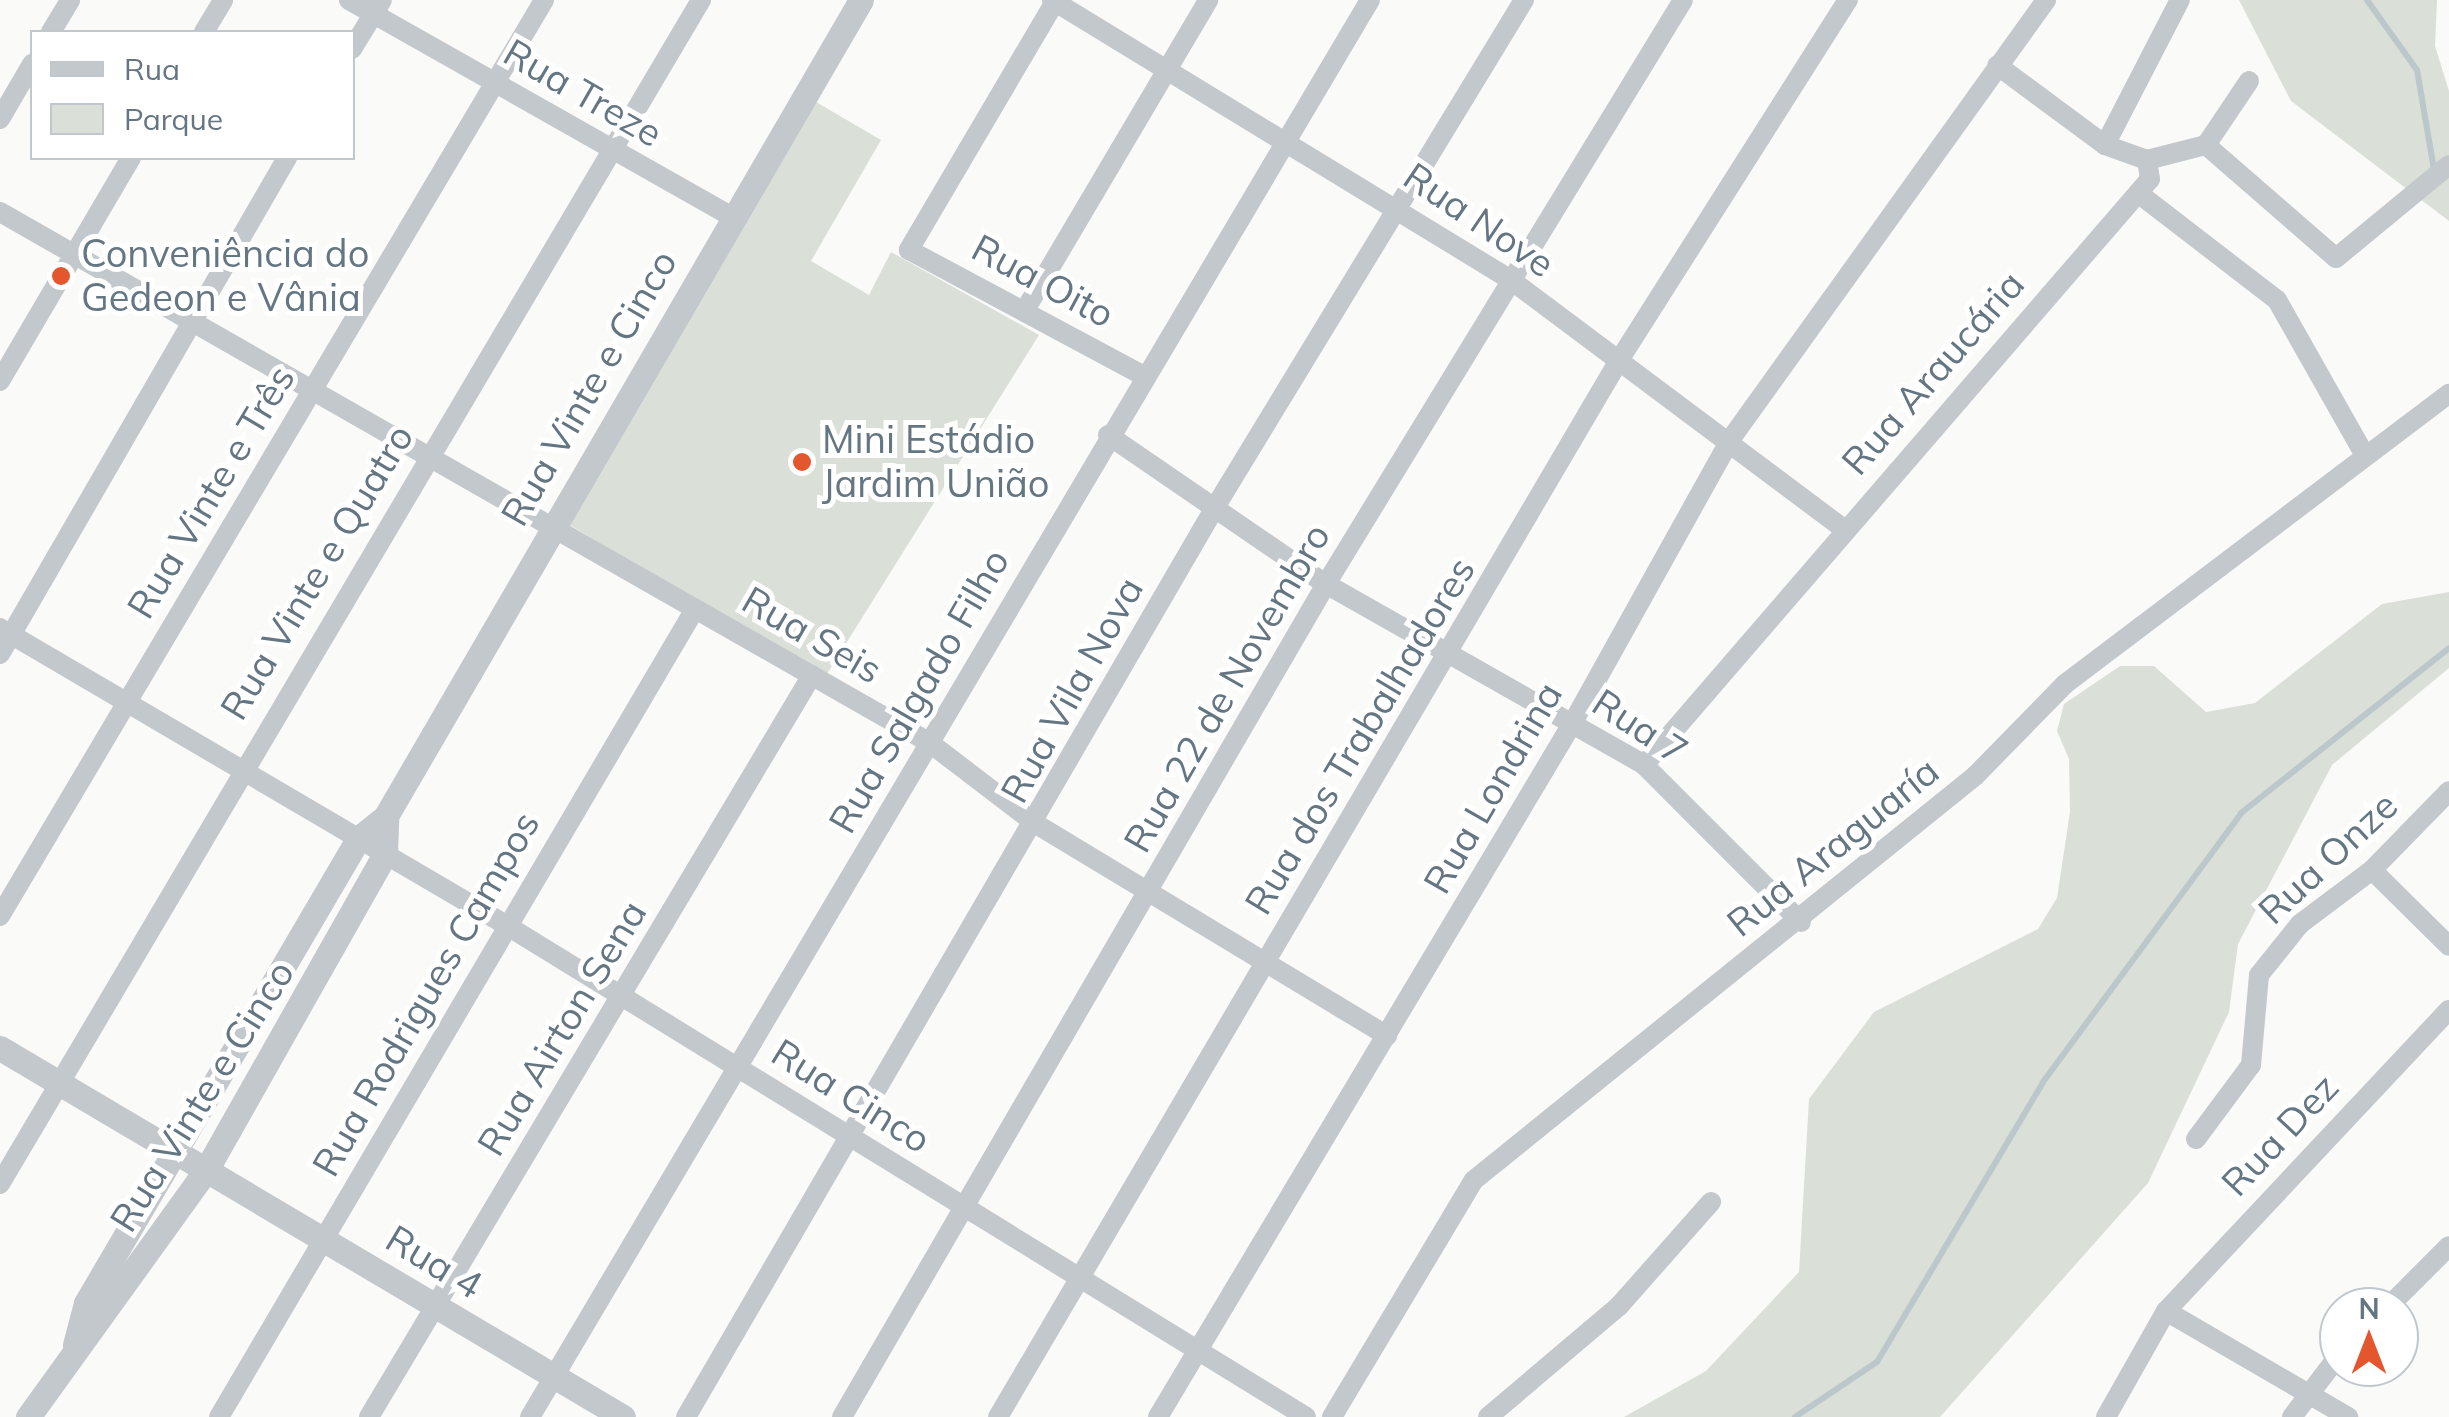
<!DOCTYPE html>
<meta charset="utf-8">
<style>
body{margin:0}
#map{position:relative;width:2449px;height:1417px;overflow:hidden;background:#fafaf8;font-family:Mulish,sans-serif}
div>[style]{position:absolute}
.green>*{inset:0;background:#dadfd7}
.stream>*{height:6px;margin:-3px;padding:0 3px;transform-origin:3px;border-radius:3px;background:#bbc7cb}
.minor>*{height:20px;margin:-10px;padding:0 10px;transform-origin:10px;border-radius:10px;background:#c3c8cc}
.tertiary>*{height:25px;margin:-12.5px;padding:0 12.5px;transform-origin:12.5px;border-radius:12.5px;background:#c3c8cc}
.dots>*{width:28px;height:28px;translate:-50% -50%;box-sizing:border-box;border:5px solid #fff;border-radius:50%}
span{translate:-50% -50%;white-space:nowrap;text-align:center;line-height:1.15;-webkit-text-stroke:10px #fff;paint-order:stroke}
.street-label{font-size:38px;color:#657683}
.poi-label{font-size:38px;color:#657683}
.left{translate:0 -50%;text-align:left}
.legend{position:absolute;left:30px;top:30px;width:325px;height:130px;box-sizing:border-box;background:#fff;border:2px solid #c1c8cd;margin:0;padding:12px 18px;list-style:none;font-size:30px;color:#657683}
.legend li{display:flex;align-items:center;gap:20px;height:50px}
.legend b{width:50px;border:2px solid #c1c8cd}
.north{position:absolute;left:2319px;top:1287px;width:100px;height:100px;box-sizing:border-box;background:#fff;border:2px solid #c1c8cd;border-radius:50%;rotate:0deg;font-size:28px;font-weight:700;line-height:40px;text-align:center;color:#657683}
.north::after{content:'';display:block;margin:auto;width:35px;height:45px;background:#e4572e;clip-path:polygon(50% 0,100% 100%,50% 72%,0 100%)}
</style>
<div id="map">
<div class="green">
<i style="clip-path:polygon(2239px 0,2437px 0,2435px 46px,2449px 91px,2449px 221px,2291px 101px)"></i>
<i style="clip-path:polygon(816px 102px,881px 140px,811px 261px,869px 295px,891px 252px,1039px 335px,825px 677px,568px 524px)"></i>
<i style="clip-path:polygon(2449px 592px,2449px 668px,2332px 765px,2238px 944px,2229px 1012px,2148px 1183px,1940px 1417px,1624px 1417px,1706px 1371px,1799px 1272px,1809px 1099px,1874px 1012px,2038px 929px,2057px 898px,2070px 812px,2069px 759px,2057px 731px,2064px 704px,2120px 666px,2154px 666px,2206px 712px,2255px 703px,2382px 604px)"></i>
</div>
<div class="stream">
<i style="left:2367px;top:0;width:86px;rotate:54.5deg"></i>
<i style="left:2417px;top:70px;width:100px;rotate:80.3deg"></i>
<i style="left:1795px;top:1417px;width:99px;rotate:-33.9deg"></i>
<i style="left:1877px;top:1362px;width:326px;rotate:-59.3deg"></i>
<i style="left:2043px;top:1082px;width:334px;rotate:-53.6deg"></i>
<i style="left:2241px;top:813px;width:265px;rotate:-38.4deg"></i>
</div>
<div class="minor">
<i style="left:349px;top:0;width:439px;rotate:29.5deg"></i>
<i style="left:1052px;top:0;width:538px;rotate:31.38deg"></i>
<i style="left:1511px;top:280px;width:417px;rotate:36.8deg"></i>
<i style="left:1056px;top:0;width:290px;rotate:120.5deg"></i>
<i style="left:909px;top:250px;width:267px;rotate:28.2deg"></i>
<i style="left:51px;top:32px;width:37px;rotate:-59deg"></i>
<i style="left:204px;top:32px;width:37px;rotate:-59deg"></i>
<i style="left:352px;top:49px;width:57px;rotate:-58.5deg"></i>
<i style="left:0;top:119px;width:64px;rotate:-59.8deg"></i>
<i style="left:2105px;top:145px;width:163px;rotate:-62.7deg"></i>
<i style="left:2206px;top:145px;width:77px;rotate:-56.1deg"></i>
<i style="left:2147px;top:160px;width:61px;rotate:-14.3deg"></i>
<i style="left:2206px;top:145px;width:172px;rotate:41deg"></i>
<i style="left:2336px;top:258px;width:146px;rotate:-39.5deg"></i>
<i style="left:2138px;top:193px;width:175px;rotate:37.6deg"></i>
<i style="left:2277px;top:300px;width:175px;rotate:60.5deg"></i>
<i style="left:0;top:212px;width:1071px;rotate:29.72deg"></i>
<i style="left:930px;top:743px;width:133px;rotate:37.4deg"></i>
<i style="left:1036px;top:824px;width:410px;rotate:31.1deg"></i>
<i style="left:1025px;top:310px;width:360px;rotate:-59.4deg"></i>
<i style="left:0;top:381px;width:259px;rotate:-59.6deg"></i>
<i style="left:1108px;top:435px;width:264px;rotate:34.4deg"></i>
<i style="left:1326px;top:584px;width:366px;rotate:29.6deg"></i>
<i style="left:1644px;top:765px;width:222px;rotate:45deg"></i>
<i style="left:0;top:628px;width:587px;rotate:30.41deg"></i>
<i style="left:506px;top:925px;width:939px;rotate:31.59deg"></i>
<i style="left:0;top:654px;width:573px;rotate:-59.95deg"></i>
<i style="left:1644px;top:765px;width:774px;rotate:-49.19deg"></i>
<i style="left:2150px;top:179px;width:19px;rotate:-99deg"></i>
<i style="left:2147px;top:160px;width:45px;rotate:-160.3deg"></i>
<i style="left:2105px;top:145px;width:134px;rotate:-143.5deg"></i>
<i style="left:2372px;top:870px;width:108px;rotate:44.6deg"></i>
<i style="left:0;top:916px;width:1065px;rotate:-59.29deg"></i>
<i style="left:2196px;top:1139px;width:92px;rotate:-53.4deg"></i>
<i style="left:2251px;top:1065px;width:90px;rotate:-84.9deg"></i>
<i style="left:2259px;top:975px;width:65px;rotate:-51.2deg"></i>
<i style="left:2300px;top:924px;width:90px;rotate:-36.9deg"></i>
<i style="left:2372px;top:870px;width:110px;rotate:-45.7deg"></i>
<i style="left:0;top:1184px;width:1376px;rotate:-59.37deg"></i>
<i style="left:2388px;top:1307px;width:86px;rotate:-45deg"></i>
<i style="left:2166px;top:1311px;width:413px;rotate:-46.8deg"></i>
<i style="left:219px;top:1417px;width:938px;rotate:-59.5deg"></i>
<i style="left:369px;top:1417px;width:864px;rotate:-59.16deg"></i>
<i style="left:530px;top:1417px;width:1647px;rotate:-59.34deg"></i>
<i style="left:686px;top:1417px;width:1050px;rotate:-59.82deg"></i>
<i style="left:1214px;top:509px;width:596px;rotate:-58.66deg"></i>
<i style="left:842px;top:1417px;width:963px;rotate:-59.84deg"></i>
<i style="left:1326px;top:584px;width:684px;rotate:-58.56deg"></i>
<i style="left:998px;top:1417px;width:1224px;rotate:-59.56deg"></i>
<i style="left:1618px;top:362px;width:429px;rotate:-57.6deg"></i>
<i style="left:1158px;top:1417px;width:807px;rotate:-59.15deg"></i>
<i style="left:1572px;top:724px;width:325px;rotate:-60.9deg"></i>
<i style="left:1730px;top:440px;width:542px;rotate:-54.31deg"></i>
<i style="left:1332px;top:1417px;width:276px;rotate:-59.1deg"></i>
<i style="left:1474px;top:1180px;width:644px;rotate:-38.88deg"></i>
<i style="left:1975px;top:776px;width:129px;rotate:-45.6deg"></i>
<i style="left:2065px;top:684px;width:481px;rotate:-37.1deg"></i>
<i style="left:1488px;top:1417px;width:172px;rotate:-40.3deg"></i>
<i style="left:1619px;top:1306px;width:139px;rotate:-48.5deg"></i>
<i style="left:2106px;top:1417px;width:122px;rotate:-60.5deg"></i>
<i style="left:2166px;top:1311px;width:211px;rotate:30.2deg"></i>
<i style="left:2292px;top:1417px;width:78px;rotate:-52.8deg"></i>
</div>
<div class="tertiary">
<i style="left:0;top:1048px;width:724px;rotate:30.64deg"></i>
<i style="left:75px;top:1345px;width:43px;rotate:-75.3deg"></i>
<i style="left:86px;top:1303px;width:538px;rotate:-59.62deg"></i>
<i style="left:358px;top:839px;width:36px;rotate:-39deg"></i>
<i style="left:386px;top:816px;width:944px;rotate:-59.8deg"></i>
<i style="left:28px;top:1417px;width:302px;rotate:-54.2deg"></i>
<i style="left:205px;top:1172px;width:365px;rotate:-60.5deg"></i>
<i style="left:385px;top:854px;width:38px;rotate:-88deg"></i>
</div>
<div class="dots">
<i style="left:61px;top:276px;background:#e4572e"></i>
<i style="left:802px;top:462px;background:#e4572e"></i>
</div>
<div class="street-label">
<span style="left:583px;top:93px;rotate:30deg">Rua Treze</span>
<span style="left:1479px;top:220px;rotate:34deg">Rua Nove</span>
<span style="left:1043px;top:281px;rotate:28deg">Rua Oito</span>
<span style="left:1933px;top:373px;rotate:-49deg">Rua Araucária</span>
<span style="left:589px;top:388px;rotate:-60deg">Rua Vinte e Cinco</span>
<span style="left:211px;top:492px;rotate:-59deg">Rua Vinte e Três</span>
<span style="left:317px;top:572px;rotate:-59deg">Rua Vinte e Quatro</span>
<span style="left:812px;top:635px;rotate:30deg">Rua Seis</span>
<span style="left:1227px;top:688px;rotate:-60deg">Rua 22 de Novembro</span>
<span style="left:1072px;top:690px;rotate:-61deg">Rua Vila Nova</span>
<span style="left:919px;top:691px;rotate:-60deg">Rua Salgado Filho</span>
<span style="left:1640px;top:727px;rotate:33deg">Rua 7</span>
<span style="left:1360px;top:736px;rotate:-59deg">Rua dos Trabalhadores</span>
<span style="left:1493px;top:788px;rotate:-60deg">Rua Londrina</span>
<span style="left:1833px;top:847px;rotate:-39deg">Rua Araguaría</span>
<span style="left:2328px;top:858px;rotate:-43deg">Rua Onze</span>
<span style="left:426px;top:994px;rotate:-60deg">Rua Rodrigues Campos</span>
<span style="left:562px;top:1028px;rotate:-59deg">Rua Airton Sena</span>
<span style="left:202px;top:1096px;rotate:-58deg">Rua Vinte e Cinco</span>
<span style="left:851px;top:1096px;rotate:32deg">Rua Cinco</span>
<span style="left:2280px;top:1135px;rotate:-47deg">Rua Dez</span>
<span style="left:434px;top:1262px;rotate:31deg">Rua 4</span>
</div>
<div class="poi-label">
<span class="left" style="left:81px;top:276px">Conveniência do<br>Gedeon e Vânia</span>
<span class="left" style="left:822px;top:462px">Mini Estádio<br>Jardim União</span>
</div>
<ul class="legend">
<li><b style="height:12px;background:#c3c8cc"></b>Rua</li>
<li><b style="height:28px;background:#dadfd7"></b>Parque</li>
</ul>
<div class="north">N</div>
</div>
